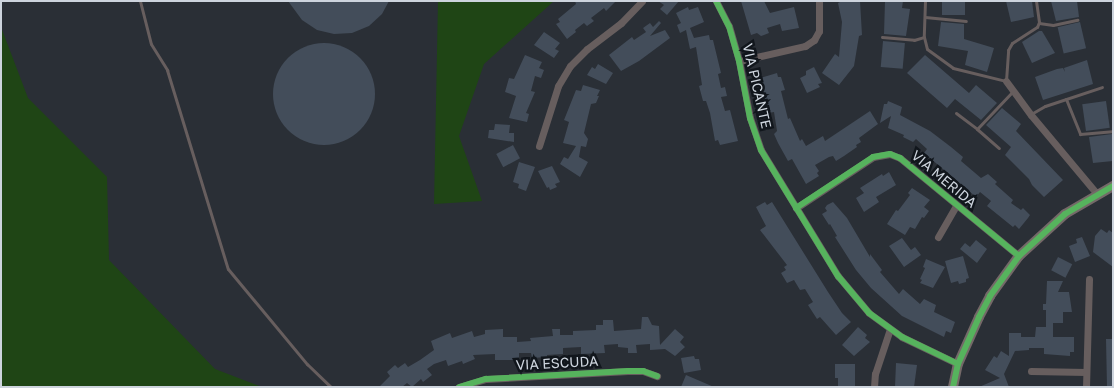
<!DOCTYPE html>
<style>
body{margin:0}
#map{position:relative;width:1114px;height:388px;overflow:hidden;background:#2a2f36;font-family:"Golos Text",sans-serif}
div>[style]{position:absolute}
.green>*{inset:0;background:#1f4515}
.building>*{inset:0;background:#434d5a;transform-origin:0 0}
.round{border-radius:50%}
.lane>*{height:3px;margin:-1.5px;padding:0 1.5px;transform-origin:1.5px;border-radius:1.5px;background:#675e5e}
.street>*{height:7px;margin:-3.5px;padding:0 3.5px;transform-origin:3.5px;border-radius:3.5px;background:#675e5e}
.secondary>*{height:10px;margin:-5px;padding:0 5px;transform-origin:5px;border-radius:5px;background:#746968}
.cycleway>*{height:6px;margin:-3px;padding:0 3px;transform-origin:3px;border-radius:3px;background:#56b35d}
span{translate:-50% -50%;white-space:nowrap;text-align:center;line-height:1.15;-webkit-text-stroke:5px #11161c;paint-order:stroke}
.street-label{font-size:14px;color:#cdd4dd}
.frame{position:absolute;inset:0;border:2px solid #cdd4dd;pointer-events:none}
</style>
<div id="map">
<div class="green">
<i style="clip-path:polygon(438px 1px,554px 1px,484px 64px,459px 136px,482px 201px,434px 204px)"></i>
<i style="clip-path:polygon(1px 27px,28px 98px,107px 177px,109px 260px,215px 369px,262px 387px,1px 387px)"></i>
</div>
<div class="building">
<i style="clip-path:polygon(288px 1px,389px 1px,382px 14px,369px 26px,352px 33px,334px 34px,317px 30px,302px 20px)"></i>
<i style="clip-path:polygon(575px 1px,616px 1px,606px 11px,604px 8px,591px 18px,594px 21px,587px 26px,584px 23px,575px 30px,576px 32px,567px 39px,556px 24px,560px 22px,558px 19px,576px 4px)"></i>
<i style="clip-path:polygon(658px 1px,679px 1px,667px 15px,660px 9px,664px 5px)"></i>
<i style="clip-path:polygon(741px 1px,764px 1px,770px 13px,794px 7px,799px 28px,782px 31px,780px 24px,767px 28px,769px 33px,761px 36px,757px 33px,751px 35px)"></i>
<i style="clip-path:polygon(842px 1px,860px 1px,862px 35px,859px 36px,854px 66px,839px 85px,822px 73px,835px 54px,839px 57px,842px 22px,838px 3px)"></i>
<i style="clip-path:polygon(885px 1px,903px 1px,902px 8px,910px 9px,906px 36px,884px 34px)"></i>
<i style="left:942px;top:1px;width:23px;height:14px"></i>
<i style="clip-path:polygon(1006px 1px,1032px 1px,1034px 17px,1011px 22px)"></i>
<i style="clip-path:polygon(1051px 1px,1077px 1px,1079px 17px,1056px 21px)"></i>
<i style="clip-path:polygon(688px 7px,689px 10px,698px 7px,704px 22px,690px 28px,694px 38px,709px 35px,710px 40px,713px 40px,721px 73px,718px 74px,721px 88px,725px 87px,727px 96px,721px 97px,725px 111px,730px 110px,738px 141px,720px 145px,718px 140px,715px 141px,710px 113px,706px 101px,703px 101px,699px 86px,702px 85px,696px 47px,690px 49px,686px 30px,680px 33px,677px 25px,681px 23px,676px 13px)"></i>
<i style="clip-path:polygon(659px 21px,661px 23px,650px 36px,665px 30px,670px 38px,639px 61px,621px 71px,609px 55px,632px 37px,634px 40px,646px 32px,643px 28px,650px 23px,653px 27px)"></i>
<i style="clip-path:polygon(941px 22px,964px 24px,964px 39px,994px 48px,987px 72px,965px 65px,968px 51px,938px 46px)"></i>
<i style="left:1080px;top:22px;width:27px;height:23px;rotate:77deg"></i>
<i style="clip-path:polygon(1039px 31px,1042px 31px,1055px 53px,1032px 63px,1022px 42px)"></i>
<i style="clip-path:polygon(544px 32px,560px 43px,555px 49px,559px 51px,554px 58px,534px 45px)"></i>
<i style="left:883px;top:41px;width:22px;height:26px;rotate:5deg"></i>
<i class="round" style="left:273px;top:43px;width:102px;height:102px"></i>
<i style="clip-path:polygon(525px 55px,542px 62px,539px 68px,544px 70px,541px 78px,535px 76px,531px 91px,535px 92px,526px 113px,529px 114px,527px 122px,509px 118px,516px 96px,505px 92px,509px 78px,514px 79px)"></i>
<i style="clip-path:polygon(925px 55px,969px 93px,976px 85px,997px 103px,981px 120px,955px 99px,947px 108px,907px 73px)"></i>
<i style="clip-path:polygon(1087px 60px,1093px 84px,1043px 100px,1035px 77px,1057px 69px,1063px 68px,1065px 72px,1064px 68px)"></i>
<i style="clip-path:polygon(598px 64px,613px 73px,606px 84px,587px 75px,592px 67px,595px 69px)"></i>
<i style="clip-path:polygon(814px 67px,822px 83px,818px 84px,820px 87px,807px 93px,800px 78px,806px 75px,806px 71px)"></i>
<i style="clip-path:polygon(777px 73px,778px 77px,781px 77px,785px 90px,781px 91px,788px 119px,790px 118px,800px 141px,802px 139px,806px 146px,823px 136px,825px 141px,870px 111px,878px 124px,859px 138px,861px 142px,856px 145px,857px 147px,844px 156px,836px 161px,833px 156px,829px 157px,815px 165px,819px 171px,817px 173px,819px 176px,806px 184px,792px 159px,788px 161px,778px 143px,774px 134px,777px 131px,774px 112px,768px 113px,760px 78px)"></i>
<i style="clip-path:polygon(583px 85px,600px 90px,597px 96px,599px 96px,596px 103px,591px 104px,584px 133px,588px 139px,586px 147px,581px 146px,579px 157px,588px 162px,580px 177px,560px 164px,564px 157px,568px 159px,576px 146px,563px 143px,569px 122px,564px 120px,576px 90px,581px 91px)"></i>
<i style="clip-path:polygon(888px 101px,902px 107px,900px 115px,930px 131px,951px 147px,963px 157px,961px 161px,981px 178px,988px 174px,997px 182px,995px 184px,1013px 200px,1011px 203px,1021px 210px,1023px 208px,1030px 215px,1028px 218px,1019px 229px,1015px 225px,1013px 227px,987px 206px,991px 201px,980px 192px,976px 197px,924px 153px,927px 149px,916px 139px,913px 142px,903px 137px,904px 135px,888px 128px,891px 116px,880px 123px,884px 104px,887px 104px)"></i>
<i style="left:1106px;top:101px;width:27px;height:24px;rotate:82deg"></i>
<i style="clip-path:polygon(1002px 108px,1021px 124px,1016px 131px,1063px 180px,1044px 197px,1032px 185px,1029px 179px,1005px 155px,1011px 147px,986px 125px)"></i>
<i style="clip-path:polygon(495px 124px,510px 125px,509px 133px,514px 133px,514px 142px,488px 138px,489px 130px,494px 130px)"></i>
<i style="clip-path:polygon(1112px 134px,1113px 161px,1093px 163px,1089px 137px)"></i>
<i style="left:513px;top:145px;width:15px;height:19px;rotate:62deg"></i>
<i style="clip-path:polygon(519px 162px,535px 167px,526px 191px,518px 188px,519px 184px,513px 182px)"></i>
<i style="clip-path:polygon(552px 166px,560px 182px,555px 184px,557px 187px,550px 190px,549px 187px,547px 188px,538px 171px)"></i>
<i style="clip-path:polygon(889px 172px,896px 185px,876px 197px,879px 202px,864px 212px,856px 198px,864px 193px,860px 188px,882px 174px,883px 176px)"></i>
<i style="clip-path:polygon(912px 188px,930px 200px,924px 207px,929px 211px,924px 218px,922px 217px,915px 229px,910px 227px,905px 235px,887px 224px,896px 210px,898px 211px,910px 195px,908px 193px)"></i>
<i style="clip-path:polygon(765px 202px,767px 205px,772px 202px,828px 292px,842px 313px,851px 322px,836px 335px,820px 317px,817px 319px,808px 305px,813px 302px,805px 289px,800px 290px,794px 280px,787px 283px,781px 273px,786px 270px,784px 267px,787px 265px,760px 230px,766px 226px,756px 207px)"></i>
<i style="clip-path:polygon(833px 202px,847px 218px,870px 257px,870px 254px,882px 270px,880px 272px,899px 294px,903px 289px,920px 304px,924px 299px,936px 305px,934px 312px,955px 322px,951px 333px,946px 331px,944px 337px,902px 316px,871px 288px,856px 270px,835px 237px,837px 236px,830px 224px,829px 225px,822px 214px,827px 211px,825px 208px,827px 205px)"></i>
<i style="clip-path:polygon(1101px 229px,1107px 233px,1109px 230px,1113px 233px,1113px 267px,1093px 252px,1095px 236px)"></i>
<i style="clip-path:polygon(1082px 237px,1090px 256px,1075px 262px,1069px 246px,1077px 243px,1076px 239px)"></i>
<i style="clip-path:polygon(902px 238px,911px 250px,915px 247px,921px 255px,904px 267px,889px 246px)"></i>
<i style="clip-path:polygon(976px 240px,987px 249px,977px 263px,960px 249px,965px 243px,970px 247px)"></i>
<i style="clip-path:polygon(963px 256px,969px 278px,966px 279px,966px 282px,959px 284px,958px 281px,951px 283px,945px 261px)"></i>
<i style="left:1058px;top:257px;width:16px;height:15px;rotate:27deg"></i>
<i style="clip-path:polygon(926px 259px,945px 267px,933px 288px,920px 283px,922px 280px,920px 279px,925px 268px,923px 267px)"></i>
<i style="clip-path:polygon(1047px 281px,1063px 281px,1058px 292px,1069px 292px,1072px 312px,1063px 312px,1063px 323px,1053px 323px,1053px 337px,1074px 337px,1074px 352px,1070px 352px,1070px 356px,1044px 354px,1044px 348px,1029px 348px,1029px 350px,1015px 351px,1004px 374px,1009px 387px,979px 387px,1000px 378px,985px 370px,994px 356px,997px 358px,1001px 351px,1009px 356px,1009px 333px,1021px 333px,1021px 337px,1035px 337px,1036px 327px,1046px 327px,1046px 310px,1043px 310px,1043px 304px,1046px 304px)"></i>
<i style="clip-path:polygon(642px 317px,648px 317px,652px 325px,659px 326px,660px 345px,675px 329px,684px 337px,680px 342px,685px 347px,675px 356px,665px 349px,650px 350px,650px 344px,636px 345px,637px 353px,628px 353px,628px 348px,618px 347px,618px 344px,604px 345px,605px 353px,581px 354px,581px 347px,563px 348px,563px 354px,547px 355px,547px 357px,532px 358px,531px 353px,519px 353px,519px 360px,495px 360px,495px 354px,473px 355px,475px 359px,463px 364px,462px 361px,448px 366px,446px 360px,434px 364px,427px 369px,432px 375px,423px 382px,421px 379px,412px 387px,407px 383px,402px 387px,379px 387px,390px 376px,387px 372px,395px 365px,398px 368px,405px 363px,408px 367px,420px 360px,434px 350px,431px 341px,450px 333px,452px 338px,472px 331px,474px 337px,485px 334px,485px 330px,503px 329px,503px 337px,517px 337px,517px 342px,531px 341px,530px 338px,553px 336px,552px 329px,560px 329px,560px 335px,573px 335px,573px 331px,596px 330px,596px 325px,603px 325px,603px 320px,613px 320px,614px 331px,641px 329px)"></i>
<i style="clip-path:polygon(858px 327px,867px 335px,865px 338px,870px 342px,854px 356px,842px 345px)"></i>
<i style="clip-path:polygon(1106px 339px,1113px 339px,1113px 387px,1107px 387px)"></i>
<i style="clip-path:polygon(694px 356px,695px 359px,699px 359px,701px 370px,684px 373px,681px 358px)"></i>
<i style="clip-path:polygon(896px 363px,917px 365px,914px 387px,895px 387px)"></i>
<i style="clip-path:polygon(835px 364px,855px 364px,855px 387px,838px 387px,838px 378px,835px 378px)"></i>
<i style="clip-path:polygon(686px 375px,714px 387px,681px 387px)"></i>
</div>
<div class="lane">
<i style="left:140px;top:1px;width:44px;rotate:75.7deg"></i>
<i style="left:151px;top:44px;width:31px;rotate:58deg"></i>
<i style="left:167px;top:70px;width:208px;rotate:73deg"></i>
<i style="left:228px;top:269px;width:124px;rotate:50.3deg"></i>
<i style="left:307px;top:364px;width:33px;rotate:44deg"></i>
<i style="left:925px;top:1px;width:36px;rotate:92deg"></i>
<i style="left:924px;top:37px;width:12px;rotate:76deg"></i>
<i style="left:927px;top:49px;width:32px;rotate:36deg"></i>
<i style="left:953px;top:68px;width:55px;rotate:13.8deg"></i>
<i style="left:1006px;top:81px;width:31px;rotate:-86deg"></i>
<i style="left:1008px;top:50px;width:8px;rotate:-60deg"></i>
<i style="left:1012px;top:43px;width:30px;rotate:-33deg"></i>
<i style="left:1037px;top:27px;width:5px;rotate:-68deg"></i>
<i style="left:1039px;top:22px;width:21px;rotate:-98deg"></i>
<i style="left:925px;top:17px;width:41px;rotate:5.6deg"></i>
<i style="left:1039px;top:23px;width:14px;rotate:8deg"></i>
<i style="left:1053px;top:25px;width:25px;rotate:-12deg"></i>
<i style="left:882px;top:37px;width:32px;rotate:5deg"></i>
<i style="left:914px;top:40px;width:10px;rotate:-17deg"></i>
<i style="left:1066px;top:99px;width:38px;rotate:68deg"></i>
<i style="left:1080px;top:134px;width:32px;rotate:-5deg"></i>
<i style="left:956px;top:113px;width:26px;rotate:37deg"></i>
<i style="left:977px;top:129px;width:52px;rotate:-46.5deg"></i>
<i style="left:1031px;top:114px;width:16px;rotate:-30deg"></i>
<i style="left:1045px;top:106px;width:60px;rotate:-18.4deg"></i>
<i style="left:977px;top:129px;width:29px;rotate:41deg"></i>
</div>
<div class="street">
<i style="left:716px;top:1px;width:28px;rotate:63deg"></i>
<i style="left:729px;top:26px;width:36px;rotate:74deg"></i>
<i style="left:739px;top:61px;width:58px;rotate:79.1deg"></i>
<i style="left:750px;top:118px;width:34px;rotate:71deg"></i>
<i style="left:761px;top:150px;width:148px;rotate:58.6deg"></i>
<i style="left:838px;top:276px;width:48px;rotate:50deg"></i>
<i style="left:869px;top:313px;width:41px;rotate:36deg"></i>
<i style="left:902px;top:337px;width:62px;rotate:25.7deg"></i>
<i style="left:739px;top:61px;width:68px;rotate:-12.8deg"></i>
<i style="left:805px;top:46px;width:11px;rotate:-34deg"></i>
<i style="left:814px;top:40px;width:10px;rotate:-61deg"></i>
<i style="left:819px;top:31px;width:30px;rotate:-90deg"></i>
<i style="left:1006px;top:81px;width:42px;rotate:53.7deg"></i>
<i style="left:1031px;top:115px;width:103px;rotate:50.1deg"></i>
<i style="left:539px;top:146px;width:63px;rotate:-72.4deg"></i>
<i style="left:558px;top:86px;width:23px;rotate:-59deg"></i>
<i style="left:570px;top:66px;width:24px;rotate:-45deg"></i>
<i style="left:587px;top:49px;width:43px;rotate:-37.4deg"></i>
<i style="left:621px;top:23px;width:30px;rotate:-46deg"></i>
<i style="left:796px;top:208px;width:92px;rotate:-33.5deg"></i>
<i style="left:873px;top:157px;width:17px;rotate:-10deg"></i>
<i style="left:890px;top:154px;width:11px;rotate:22deg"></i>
<i style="left:900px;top:158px;width:154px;rotate:39.5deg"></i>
<i style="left:938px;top:237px;width:36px;rotate:-60deg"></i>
<i style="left:1031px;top:371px;width:55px;rotate:1deg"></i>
<i style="left:459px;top:387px;width:28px;rotate:-17deg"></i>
<i style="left:486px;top:379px;width:142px;rotate:-3.2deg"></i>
<i style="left:628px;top:371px;width:15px"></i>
<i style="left:643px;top:371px;width:15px;rotate:20deg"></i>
<i style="left:874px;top:387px;width:13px;rotate:-86deg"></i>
<i style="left:875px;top:374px;width:47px;rotate:-71.6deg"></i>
<i style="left:1086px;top:387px;width:108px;rotate:-88.4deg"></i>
</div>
<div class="secondary">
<i style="left:953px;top:387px;width:24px;rotate:-78deg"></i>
<i style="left:958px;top:364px;width:51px;rotate:-65.9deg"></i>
<i style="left:979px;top:317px;width:24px;rotate:-62deg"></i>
<i style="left:990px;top:296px;width:49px;rotate:-54.1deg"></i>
<i style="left:1019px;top:256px;width:62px;rotate:-42.4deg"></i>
<i style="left:1065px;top:214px;width:56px;rotate:-30.3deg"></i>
</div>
<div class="cycleway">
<i style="left:716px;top:1px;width:28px;rotate:63deg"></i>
<i style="left:729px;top:26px;width:36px;rotate:74deg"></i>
<i style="left:739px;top:61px;width:58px;rotate:79.1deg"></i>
<i style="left:750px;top:118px;width:34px;rotate:71deg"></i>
<i style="left:761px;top:150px;width:148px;rotate:58.6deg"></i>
<i style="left:838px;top:276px;width:48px;rotate:50deg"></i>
<i style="left:869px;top:313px;width:41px;rotate:36deg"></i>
<i style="left:902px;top:337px;width:62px;rotate:25.7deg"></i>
<i style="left:796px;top:208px;width:92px;rotate:-33.5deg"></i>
<i style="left:873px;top:157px;width:17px;rotate:-10deg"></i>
<i style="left:890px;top:154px;width:11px;rotate:22deg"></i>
<i style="left:900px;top:158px;width:154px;rotate:39.5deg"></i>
<i style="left:459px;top:387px;width:28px;rotate:-17deg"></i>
<i style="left:486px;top:379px;width:142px;rotate:-3.2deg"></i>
<i style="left:628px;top:371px;width:15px"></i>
<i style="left:643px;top:371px;width:15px;rotate:20deg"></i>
<i style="left:953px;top:387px;width:24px;rotate:-78deg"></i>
<i style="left:958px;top:364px;width:51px;rotate:-65.9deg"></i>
<i style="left:979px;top:317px;width:24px;rotate:-62deg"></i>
<i style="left:990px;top:296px;width:49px;rotate:-54.1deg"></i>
<i style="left:1019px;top:256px;width:62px;rotate:-42.4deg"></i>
<i style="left:1065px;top:214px;width:56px;rotate:-30.3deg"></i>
</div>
<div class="street-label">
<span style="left:757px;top:86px;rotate:77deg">VIA PICANTE</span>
<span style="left:944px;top:179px;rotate:40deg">VIA MERIDA</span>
<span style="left:557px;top:363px;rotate:-3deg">VIA ESCUDA</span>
</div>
<div class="frame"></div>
</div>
